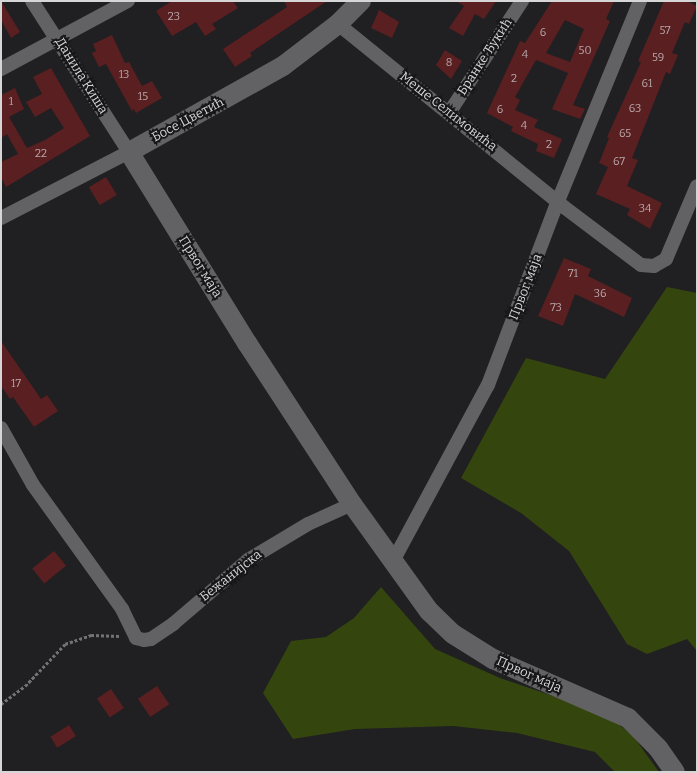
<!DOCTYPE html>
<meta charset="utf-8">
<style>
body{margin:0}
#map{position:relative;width:698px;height:773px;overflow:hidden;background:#201f21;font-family:Bitter,serif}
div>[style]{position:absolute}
.green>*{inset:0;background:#34460e}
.building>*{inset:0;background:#5a1f21;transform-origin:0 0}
.path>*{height:2.5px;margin-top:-1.25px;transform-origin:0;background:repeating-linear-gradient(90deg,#727173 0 3px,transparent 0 5px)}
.street>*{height:14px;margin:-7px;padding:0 7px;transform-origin:7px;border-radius:7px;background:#626163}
.secondary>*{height:20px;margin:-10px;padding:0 10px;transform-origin:10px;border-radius:10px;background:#626163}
span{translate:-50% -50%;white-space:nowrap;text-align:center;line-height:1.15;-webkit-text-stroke:4px #171618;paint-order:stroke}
.number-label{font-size:11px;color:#b8a8aa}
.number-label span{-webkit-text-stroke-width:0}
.street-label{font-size:13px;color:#d7d6d7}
.frame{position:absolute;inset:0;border:2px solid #d7d6d7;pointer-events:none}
</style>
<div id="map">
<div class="green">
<i style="clip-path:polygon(667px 287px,697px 293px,697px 651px,687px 639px,647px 654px,627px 644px,569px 551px,521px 513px,461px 478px,526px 358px,605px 379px)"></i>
<i style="clip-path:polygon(381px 587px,435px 649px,500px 678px,606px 714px,634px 737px,659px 772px,615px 772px,595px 752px,517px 733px,453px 726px,355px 729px,293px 739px,263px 693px,291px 641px,326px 637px,354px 618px)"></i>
</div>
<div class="building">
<i style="clip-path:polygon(1px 1px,20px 32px,11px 38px,1px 20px)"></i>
<i style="clip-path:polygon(172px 1px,233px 1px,238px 8px,212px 24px,216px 29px,205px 36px,196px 22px,172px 36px,156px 11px)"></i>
<i style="clip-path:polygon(284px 1px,327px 1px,250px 53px,252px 56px,235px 67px,223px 49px,287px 7px)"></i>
<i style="clip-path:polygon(456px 1px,496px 1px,484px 19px,475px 14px,463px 36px,449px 28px,464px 6px)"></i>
<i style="clip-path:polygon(evenodd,552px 1px,614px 1px,606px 19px,610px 21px,573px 105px,585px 109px,580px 119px,552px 109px,568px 73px,536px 60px,515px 97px,520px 100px,515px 110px,538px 120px,534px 127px,562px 139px,554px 158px,536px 151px,538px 144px,511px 131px,513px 127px,487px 113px,520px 41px,525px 43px,552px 1px,565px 20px,584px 29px,570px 62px,546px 53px,565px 20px)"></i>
<i style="clip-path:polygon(664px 1px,687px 1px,697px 6px,689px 24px,685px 22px,672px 53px,678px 55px,670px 74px,666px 72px,632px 158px,638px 160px,627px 186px,662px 203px,650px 229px,627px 215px,630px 209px,596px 194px,608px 167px,599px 163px,609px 138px,607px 137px,641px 62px,638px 61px)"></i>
<i style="clip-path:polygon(379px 10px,399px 22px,392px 38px,371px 28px)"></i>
<i style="clip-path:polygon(112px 35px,125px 63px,129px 62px,142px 86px,152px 81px,162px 98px,136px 113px,134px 109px,132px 111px,106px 64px,99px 67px,92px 53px,96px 51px,93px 44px)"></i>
<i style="clip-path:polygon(445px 50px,462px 61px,451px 79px,436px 65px)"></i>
<i style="clip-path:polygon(51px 68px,90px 136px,6px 187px,1px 177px,1px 162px,18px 154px,7px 134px,1px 138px,1px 95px,15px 88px,24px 109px,9px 117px,27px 148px,45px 140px,64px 128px,51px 108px,35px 117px,26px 102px,42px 94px,33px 77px)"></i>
<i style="left:106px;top:177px;width:21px;height:20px;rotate:59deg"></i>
<i style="clip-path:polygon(564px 258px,591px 269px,588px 276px,632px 298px,624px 317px,575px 294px,563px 326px,538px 316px)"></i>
<i style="clip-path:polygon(1px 341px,41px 399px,47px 395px,58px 411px,34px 427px,13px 397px,10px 399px,1px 386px)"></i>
<i style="left:54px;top:551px;width:19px;height:28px;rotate:51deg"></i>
<i style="left:157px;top:686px;width:22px;height:23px;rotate:56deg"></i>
<i style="left:111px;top:689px;width:23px;height:17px;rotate:56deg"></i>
<i style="left:69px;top:725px;width:13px;height:22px;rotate:58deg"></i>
</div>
<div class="path">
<i style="left:1px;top:704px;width:30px;rotate:-37deg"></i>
<i style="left:25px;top:686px;width:58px;rotate:-46.4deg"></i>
<i style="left:65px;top:644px;width:28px;rotate:-19deg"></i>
<i style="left:91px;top:635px;width:29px;rotate:2deg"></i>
</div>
<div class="street">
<i style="left:338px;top:24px;width:291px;rotate:39deg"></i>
<i style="left:564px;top:207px;width:96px;rotate:37deg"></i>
<i style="left:641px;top:265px;width:13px;rotate:4deg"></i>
<i style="left:654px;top:266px;width:14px;rotate:-30deg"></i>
<i style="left:666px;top:259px;width:79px;rotate:-67deg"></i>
<i style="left:1px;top:69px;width:144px;rotate:-28.2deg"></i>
<i style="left:449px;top:113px;width:134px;rotate:-56.9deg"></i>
<i style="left:1px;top:218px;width:144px;rotate:-27.3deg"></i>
<i style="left:129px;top:152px;width:179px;rotate:-122.7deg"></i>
<i style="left:1px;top:428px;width:65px;rotate:60.7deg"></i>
<i style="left:33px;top:485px;width:153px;rotate:54.3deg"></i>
<i style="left:122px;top:609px;width:32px;rotate:64deg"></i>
<i style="left:136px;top:638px;width:8px;rotate:14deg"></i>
<i style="left:144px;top:640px;width:7px;rotate:-8deg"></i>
<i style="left:151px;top:639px;width:27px;rotate:-34deg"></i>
<i style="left:173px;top:624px;width:99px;rotate:-40.5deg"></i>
<i style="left:248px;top:560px;width:70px;rotate:-31deg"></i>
<i style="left:308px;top:524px;width:48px;rotate:-24.4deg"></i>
<i style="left:392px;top:563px;width:202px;rotate:-61.7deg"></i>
<i style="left:488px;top:385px;width:197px;rotate:-69.2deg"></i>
<i style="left:558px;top:201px;width:216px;rotate:-67.7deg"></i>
</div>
<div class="secondary">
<i style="left:361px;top:1px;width:33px;rotate:135deg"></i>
<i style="left:338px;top:24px;width:69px;rotate:142.6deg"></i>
<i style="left:283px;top:66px;width:176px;rotate:150.8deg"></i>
<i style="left:129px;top:152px;width:225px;rotate:58.3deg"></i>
<i style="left:247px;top:343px;width:192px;rotate:56.9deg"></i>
<i style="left:352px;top:504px;width:132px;rotate:54.3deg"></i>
<i style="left:429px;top:611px;width:33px;rotate:44deg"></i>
<i style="left:453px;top:634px;width:47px;rotate:32deg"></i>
<i style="left:493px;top:659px;width:147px;rotate:23.6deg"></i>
<i style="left:628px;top:718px;width:42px;rotate:45deg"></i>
<i style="left:658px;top:748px;width:29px;rotate:55deg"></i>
</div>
<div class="number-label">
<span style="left:174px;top:17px">23</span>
<span style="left:665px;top:31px">57</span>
<span style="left:543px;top:33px">6</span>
<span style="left:585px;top:51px">50</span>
<span style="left:525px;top:55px">4</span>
<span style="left:658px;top:58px">59</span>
<span style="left:449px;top:63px">8</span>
<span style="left:124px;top:75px">13</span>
<span style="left:514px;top:79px">2</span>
<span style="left:647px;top:84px">61</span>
<span style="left:143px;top:97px">15</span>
<span style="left:11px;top:102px">1</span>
<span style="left:635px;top:109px">63</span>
<span style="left:500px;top:110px">6</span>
<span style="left:524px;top:126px">4</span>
<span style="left:625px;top:134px">65</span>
<span style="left:549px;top:145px">2</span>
<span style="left:41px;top:154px">22</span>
<span style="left:619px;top:162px">67</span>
<span style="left:645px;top:209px">34</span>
<span style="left:573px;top:274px">71</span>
<span style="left:600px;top:294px">36</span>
<span style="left:556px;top:308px">73</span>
<span style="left:16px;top:384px">17</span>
</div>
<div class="street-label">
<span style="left:485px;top:57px;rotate:-57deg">Бранке Ђукић</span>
<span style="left:81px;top:76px;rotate:58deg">Данила Киша</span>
<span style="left:448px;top:112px;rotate:38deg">Меше Селимовића</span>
<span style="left:188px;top:120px;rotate:-28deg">Босе Цветић</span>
<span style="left:200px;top:267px;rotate:58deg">Првог маја</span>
<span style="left:526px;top:287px;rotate:-69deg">Првог маја</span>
<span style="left:231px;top:576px;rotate:-38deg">Бежанијска</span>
<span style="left:529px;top:675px;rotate:24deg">Првог маја</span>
</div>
<div class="frame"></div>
</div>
